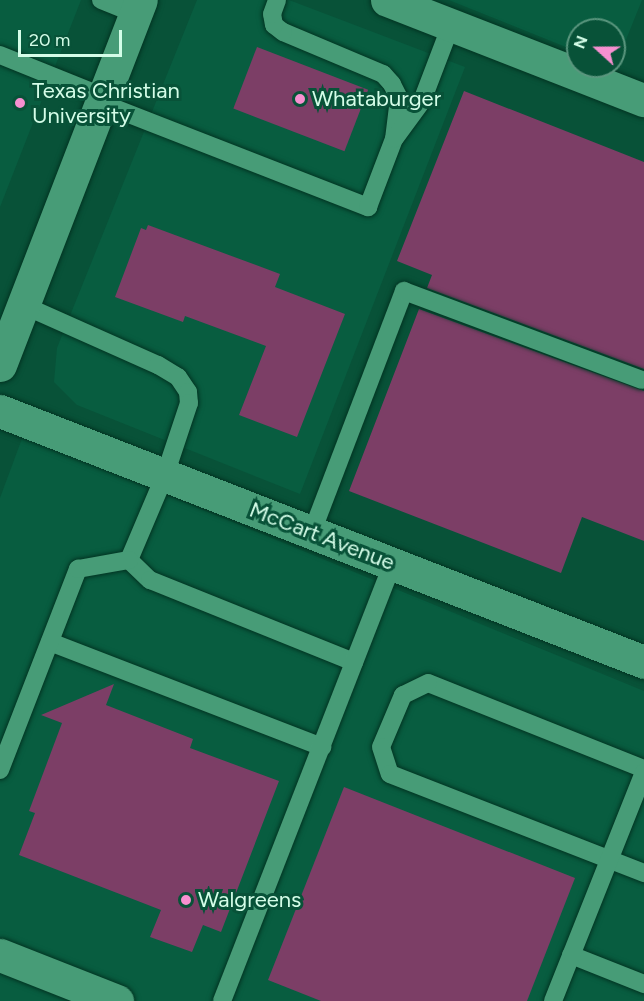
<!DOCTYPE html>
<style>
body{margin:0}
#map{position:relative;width:644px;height:1001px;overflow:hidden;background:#085238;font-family:Figtree,sans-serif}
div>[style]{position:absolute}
.built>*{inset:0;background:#085d40}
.building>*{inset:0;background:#7c3e66;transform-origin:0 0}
.roads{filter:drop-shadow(0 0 2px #033422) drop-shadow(0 0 2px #033422)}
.lane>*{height:18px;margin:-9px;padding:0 9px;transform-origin:9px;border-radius:9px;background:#479c77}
.street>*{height:33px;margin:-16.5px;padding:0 16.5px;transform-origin:16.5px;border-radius:16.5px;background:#479c77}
.secondary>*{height:33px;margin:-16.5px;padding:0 16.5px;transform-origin:16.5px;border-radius:16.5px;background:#479c77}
.dots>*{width:16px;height:16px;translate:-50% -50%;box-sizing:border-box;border:3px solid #085238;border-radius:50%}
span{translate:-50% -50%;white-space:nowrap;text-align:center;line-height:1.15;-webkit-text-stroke:6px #085238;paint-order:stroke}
.poi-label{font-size:22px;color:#d4fde8}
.left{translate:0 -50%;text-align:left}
.street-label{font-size:22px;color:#d4fde8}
.north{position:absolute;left:566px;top:18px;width:60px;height:60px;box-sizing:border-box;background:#085238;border:2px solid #5a967e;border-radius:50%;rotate:291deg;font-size:16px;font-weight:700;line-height:24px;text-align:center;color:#d4fde8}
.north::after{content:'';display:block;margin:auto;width:21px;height:27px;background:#f690d0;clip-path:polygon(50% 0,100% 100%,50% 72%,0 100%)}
.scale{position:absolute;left:18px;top:30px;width:104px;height:27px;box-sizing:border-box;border:3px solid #d4fde8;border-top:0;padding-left:8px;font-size:18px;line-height:21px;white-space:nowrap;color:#d4fde8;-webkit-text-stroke:4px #085238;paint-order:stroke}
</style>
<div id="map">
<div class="built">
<i style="clip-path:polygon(0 0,81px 0,0 207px)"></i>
<i style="clip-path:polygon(197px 0,289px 0,465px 67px,300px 494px,77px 405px,54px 382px,57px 348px)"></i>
<i style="clip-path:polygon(449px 0,642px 0,615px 67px,613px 66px,614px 30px,578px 30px,578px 52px)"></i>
<i style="clip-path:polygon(23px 436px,644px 691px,644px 1001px,0 1001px,0 498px)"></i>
</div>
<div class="building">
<i style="left:257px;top:47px;width:119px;height:66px;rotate:21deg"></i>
<i style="clip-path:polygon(464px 91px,644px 162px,644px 369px,427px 288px,432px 275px,397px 261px)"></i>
<i style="clip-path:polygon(148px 225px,280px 274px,275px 287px,345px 314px,297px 437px,239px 415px,266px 346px,185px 316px,183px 322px,115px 297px,141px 228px,146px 230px)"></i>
<i style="clip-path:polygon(419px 309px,644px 391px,644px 541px,582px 517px,561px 573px,349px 491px)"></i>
<i style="clip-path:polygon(114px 684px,106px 705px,193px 739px,190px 748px,279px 781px,221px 932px,203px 925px,192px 952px,150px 937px,161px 910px,19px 855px,35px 813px,29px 811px,62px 723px,41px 715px)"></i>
<i style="clip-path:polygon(344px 787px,575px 878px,527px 1001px,321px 1001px,268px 980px)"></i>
</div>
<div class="roads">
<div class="lane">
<i style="left:101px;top:0;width:38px;rotate:22deg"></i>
<i style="left:0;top:55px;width:112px;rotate:22deg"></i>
<i style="left:101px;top:103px;width:287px;rotate:21.3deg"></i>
<i style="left:368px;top:207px;width:73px;rotate:-69.1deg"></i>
<i style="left:394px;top:139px;width:41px;rotate:-83deg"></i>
<i style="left:399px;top:98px;width:16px;rotate:-117deg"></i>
<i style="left:392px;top:84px;width:13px;rotate:-132deg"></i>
<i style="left:383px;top:74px;width:108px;rotate:-157.2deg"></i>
<i style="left:283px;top:32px;width:11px;rotate:-142deg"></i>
<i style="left:274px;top:25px;width:11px;rotate:-100deg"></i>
<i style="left:272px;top:14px;width:15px;rotate:-70deg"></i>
<i style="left:395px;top:138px;width:46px;rotate:-53.9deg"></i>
<i style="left:422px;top:101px;width:81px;rotate:-69.1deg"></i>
<i style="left:23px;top:305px;width:148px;rotate:24deg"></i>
<i style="left:158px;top:365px;width:23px;rotate:31deg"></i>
<i style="left:178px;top:377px;width:18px;rotate:56deg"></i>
<i style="left:188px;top:392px;width:11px;rotate:85deg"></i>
<i style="left:189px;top:403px;width:76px;rotate:108.4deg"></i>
<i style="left:165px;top:475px;width:92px;rotate:113deg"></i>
<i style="left:312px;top:532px;width:258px;rotate:-69.1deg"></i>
<i style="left:404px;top:291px;width:254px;rotate:20.5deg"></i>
<i style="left:129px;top:560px;width:29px;rotate:44deg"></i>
<i style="left:150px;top:580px;width:220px;rotate:21.9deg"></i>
<i style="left:50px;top:642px;width:292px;rotate:21.1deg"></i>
<i style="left:644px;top:769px;width:232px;rotate:-158.3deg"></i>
<i style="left:428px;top:683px;width:28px;rotate:154deg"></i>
<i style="left:403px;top:695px;width:56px;rotate:112.9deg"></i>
<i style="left:381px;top:747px;width:28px;rotate:72deg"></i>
<i style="left:390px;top:774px;width:273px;rotate:21.3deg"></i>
<i style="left:0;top:770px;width:216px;rotate:-68.8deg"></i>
<i style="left:78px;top:569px;width:52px;rotate:-10deg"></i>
<i style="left:571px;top:955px;width:79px;rotate:21.7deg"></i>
<i style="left:222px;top:1001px;width:469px;rotate:-68.7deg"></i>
<i style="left:553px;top:1001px;width:246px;rotate:-68.3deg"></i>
</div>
<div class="street">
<i style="left:0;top:955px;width:126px;rotate:21.5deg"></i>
</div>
<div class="secondary">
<i style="left:387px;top:0;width:276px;rotate:21.3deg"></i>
<i style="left:0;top:365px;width:391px;rotate:-68.9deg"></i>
<i style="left:0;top:411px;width:691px;rotate:21.29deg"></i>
</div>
</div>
<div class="dots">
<i style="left:300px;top:99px;background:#f690d0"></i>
<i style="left:20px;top:103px;background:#f690d0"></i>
<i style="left:186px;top:900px;background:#f690d0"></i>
</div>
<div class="poi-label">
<span class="left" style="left:32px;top:103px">Texas Christian<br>University</span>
<span class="left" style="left:312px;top:99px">Whataburger</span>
<span class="left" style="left:198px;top:900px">Walgreens</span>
</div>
<div class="street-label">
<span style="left:322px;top:536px;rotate:21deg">McCart Avenue</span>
</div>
<div class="north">N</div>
<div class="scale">20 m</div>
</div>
